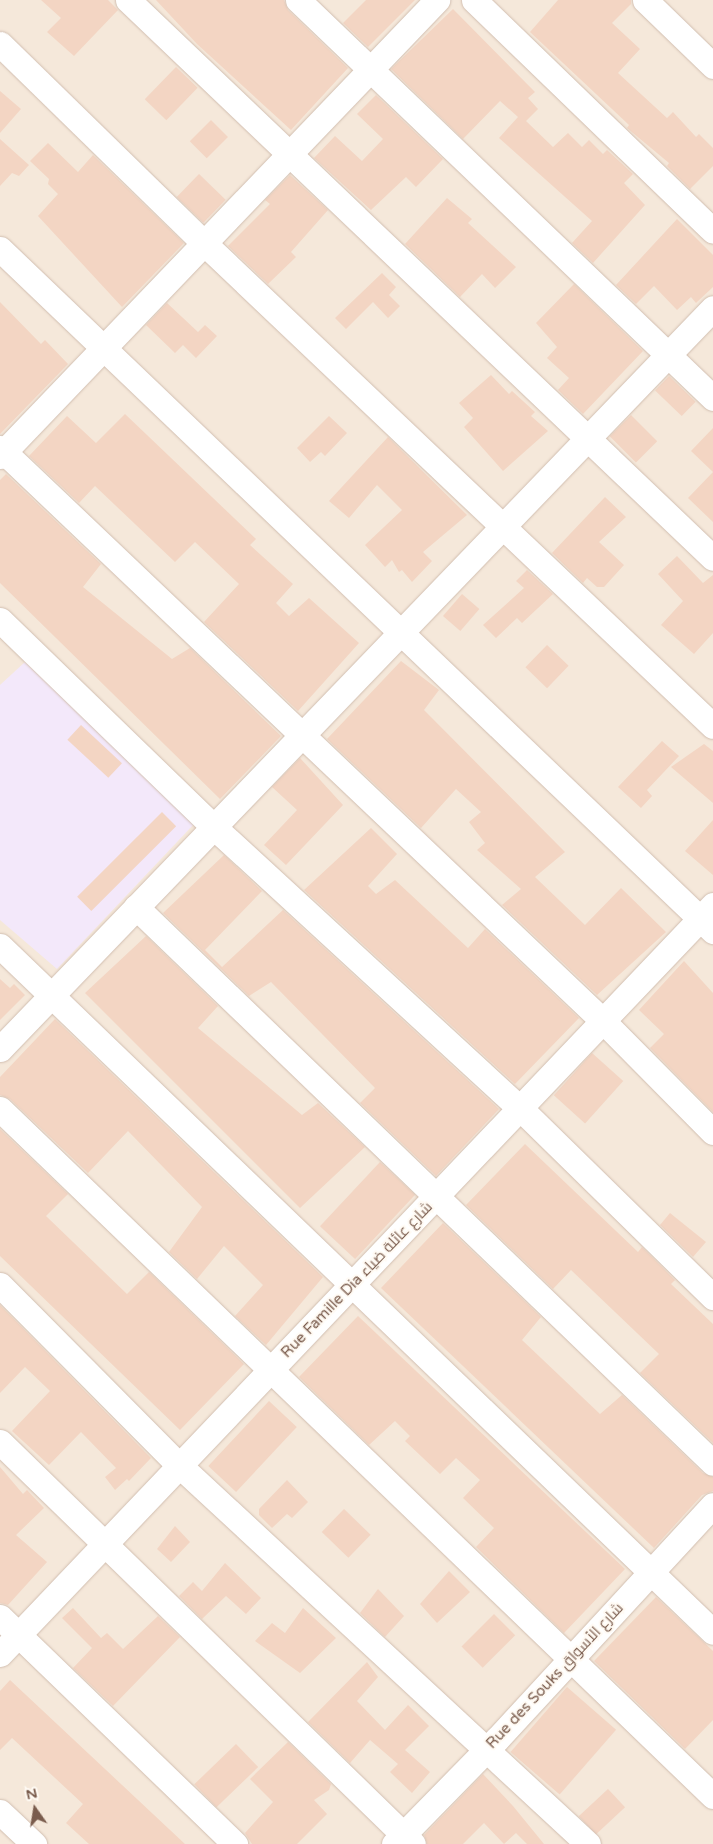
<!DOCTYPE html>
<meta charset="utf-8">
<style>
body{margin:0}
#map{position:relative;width:713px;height:1844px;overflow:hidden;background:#fdf6ec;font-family:"Varela Round",Cairo,sans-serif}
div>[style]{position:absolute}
.residential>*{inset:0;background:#f5e8da;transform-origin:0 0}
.education>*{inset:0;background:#f3e8fa}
.building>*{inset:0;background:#f3d5c3;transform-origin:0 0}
.roads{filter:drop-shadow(0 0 1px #d1beb0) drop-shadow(0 0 1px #d1beb0)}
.minor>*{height:25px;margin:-12.5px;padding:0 12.5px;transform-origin:12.5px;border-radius:12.5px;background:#fff}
span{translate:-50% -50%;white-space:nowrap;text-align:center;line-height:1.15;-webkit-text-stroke:4px #fffaf3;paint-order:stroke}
.street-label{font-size:15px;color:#7a5c4d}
.north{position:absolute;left:10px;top:1784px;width:50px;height:50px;-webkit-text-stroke:4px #fffaf3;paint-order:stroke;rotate:347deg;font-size:14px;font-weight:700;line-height:20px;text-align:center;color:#7a5c4d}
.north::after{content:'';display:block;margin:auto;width:18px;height:22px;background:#7a5c4d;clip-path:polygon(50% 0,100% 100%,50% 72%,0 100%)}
</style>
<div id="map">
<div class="residential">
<i style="left:0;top:0;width:713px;height:1844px"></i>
</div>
<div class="education">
<i style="clip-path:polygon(25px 662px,194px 824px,57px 969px,0 920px,0 685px)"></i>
</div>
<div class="building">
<i style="clip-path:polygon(41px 0,108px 0,118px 10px,74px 56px,47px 32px,61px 18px)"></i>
<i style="clip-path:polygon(156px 0,284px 0,288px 10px,348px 68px,291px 130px,197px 44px)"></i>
<i style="clip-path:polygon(366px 0,415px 0,368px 47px,343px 23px)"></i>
<i style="clip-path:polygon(558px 0,631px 0,631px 4px,612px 23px,640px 49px,618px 73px,667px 118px,673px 112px,696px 137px,699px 134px,713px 148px,713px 166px,690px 189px,667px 166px,669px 163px,627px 128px,629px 125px,530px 32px)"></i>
<i style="clip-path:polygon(453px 9px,535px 92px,528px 98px,538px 109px,526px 121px,553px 147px,568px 133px,582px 147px,589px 140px,603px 154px,607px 150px,633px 174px,624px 183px,645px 205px,593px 263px,572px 243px,592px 221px,499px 138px,518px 117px,500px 101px,463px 139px,391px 69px)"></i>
<i style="left:176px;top:67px;width:30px;height:45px;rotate:44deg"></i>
<i style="clip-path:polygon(0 91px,21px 109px,0 133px)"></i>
<i style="clip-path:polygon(376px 95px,443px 159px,416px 187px,406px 177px,371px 210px,314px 158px,335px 136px,362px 161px,383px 139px,357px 114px)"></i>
<i style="left:211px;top:120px;width:24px;height:30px;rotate:45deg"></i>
<i style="clip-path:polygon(0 139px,29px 165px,19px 176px,12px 173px,0 186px)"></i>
<i style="clip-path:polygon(48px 143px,78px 172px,93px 155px,184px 243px,122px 307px,38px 216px,58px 194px,48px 184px,49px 179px,30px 161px)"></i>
<i style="left:199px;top:174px;width:37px;height:32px;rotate:44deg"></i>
<i style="clip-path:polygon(290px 175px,328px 210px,291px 252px,296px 257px,268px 284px,228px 246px,270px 204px,265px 200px)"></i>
<i style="clip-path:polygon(447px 198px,472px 219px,468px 223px,516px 267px,495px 288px,482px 274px,460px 297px,405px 244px)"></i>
<i style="clip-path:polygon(677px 219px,713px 255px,713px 287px,696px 303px,691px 297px,677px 310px,654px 286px,636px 304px,616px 285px)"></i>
<i style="clip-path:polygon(382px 273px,396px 287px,389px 295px,400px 306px,388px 318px,373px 302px,346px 329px,335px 318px)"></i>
<i style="clip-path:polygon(574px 284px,643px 351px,583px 414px,558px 390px,569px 378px,547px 358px,557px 347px,536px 323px)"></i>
<i style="clip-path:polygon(0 302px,41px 344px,45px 340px,68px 364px,0 434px)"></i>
<i style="clip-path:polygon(167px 303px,198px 332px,205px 325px,217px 336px,196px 358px,183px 345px,175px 353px,146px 325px)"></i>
<i style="clip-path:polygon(491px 375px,509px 394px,512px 391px,535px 412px,531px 416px,548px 431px,503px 471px,464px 427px,473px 418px,459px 403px)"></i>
<i style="left:669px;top:376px;width:37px;height:20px;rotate:44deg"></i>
<i style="clip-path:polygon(125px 414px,256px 539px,250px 545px,293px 584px,276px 603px,289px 616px,309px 598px,359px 643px,298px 711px,204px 622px,239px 584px,195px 542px,175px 562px,95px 486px,79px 503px,29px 456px,67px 416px,96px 443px)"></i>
<i style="left:631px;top:415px;width:37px;height:30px;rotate:45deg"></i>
<i style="clip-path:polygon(329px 416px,347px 433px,325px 456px,321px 452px,310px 462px,297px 448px)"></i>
<i style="clip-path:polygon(713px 428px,713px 522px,688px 498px,713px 472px,691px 451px)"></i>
<i style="clip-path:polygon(388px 437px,467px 515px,423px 552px,432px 561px,412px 582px,402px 570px,399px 572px,392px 560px,385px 567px,365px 545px,402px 510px,377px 485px,349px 518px,329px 501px)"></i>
<i style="clip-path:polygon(6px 474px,101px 564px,83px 587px,172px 659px,190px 648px,281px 736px,220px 799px,0 583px,0 480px)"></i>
<i style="clip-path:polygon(605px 497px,626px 517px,599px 542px,624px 565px,604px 587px,597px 587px,587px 578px,583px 583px,552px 553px)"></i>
<i style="clip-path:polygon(677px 556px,703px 583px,713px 575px,713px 633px,694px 654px,661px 625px,683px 601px,658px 574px)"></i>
<i style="clip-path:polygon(527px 570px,553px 594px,522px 623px,517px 618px,496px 638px,483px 625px,524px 588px,516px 581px)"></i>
<i style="left:462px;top:594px;width:23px;height:29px;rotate:41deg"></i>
<i style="left:547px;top:645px;width:30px;height:31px;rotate:44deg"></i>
<i style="clip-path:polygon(401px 661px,439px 690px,424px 710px,565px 852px,535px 877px,585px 925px,621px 888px,666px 932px,597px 995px,502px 905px,521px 889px,477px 850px,485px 843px,469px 822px,481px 812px,456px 789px,421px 828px,327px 739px)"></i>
<i style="left:81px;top:725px;width:56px;height:20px;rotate:43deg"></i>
<i style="clip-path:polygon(662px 741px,679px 756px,647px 790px,652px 796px,641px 808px,618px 787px)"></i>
<i style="clip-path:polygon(704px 744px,713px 751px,713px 803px,671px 767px)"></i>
<i style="clip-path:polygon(300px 758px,343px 805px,286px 865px,264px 845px,297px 810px,272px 787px)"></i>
<i style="left:162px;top:812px;width:20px;height:120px;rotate:45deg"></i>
<i style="clip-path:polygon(713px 820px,713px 875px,685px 851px)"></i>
<i style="clip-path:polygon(371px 828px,397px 854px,368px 886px,376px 894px,395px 880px,468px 948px,485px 929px,579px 1018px,515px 1084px,304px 890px)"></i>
<i style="clip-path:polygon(224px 855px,262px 891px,205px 950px,222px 967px,283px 910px,499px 1109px,436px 1176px,360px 1103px,375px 1088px,271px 982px,249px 996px,163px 913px)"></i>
<i style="clip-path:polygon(146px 936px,218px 1006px,198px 1028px,302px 1115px,318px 1103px,365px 1147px,300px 1208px,85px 993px)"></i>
<i style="clip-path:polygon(684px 961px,713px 993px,713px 1112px,650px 1048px,664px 1034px,639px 1010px)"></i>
<i style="clip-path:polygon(0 979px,10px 988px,14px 984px,25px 995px,0 1020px)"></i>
<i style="clip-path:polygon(55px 1019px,323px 1277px,266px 1345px,235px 1316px,263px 1285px,224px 1246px,197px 1279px,169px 1252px,202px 1207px,128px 1131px,88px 1173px,10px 1099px,0 1095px,0 1077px)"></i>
<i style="left:592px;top:1053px;width:42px;height:57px;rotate:42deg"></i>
<i style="clip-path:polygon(0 1129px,68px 1194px,46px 1216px,127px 1294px,149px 1272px,244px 1364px,180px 1430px,0 1256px)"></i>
<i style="clip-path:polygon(525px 1144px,638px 1252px,642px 1247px,675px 1280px,671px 1284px,713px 1324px,713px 1443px,640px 1373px,659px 1354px,571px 1270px,553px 1289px,466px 1205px)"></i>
<i style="left:380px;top:1162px;width:48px;height:88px;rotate:43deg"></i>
<i style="clip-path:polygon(670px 1213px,706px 1242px,693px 1257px,660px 1225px)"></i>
<i style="clip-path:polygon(443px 1223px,541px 1317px,522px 1340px,600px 1414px,622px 1395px,703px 1473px,713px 1477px,713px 1491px,702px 1495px,654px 1548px,381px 1288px)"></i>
<i style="clip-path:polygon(0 1305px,151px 1458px,129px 1481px,127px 1479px,115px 1490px,105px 1477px,116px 1468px,81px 1432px,49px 1465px,12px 1431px,50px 1391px,25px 1367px,0 1393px)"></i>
<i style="clip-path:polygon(358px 1316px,625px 1569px,564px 1633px,476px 1547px,494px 1528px,463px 1498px,480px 1480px,456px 1458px,440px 1474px,405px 1441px,410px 1436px,395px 1421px,369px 1445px,299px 1377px)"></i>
<i style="left:269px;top:1401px;width:38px;height:89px;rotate:43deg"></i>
<i style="clip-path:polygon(0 1467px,23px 1494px,27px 1490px,44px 1508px,16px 1535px,47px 1562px,8px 1605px,0 1603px)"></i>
<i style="clip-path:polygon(287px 1480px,308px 1502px,292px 1518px,287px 1514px,272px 1528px,259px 1515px,259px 1509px)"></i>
<i style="left:344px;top:1509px;width:37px;height:32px;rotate:44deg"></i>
<i style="clip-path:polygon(175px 1526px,190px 1542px,171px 1562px,157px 1549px)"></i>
<i style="clip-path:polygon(225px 1563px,261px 1598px,246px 1614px,226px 1596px,202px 1619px,179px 1596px,193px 1582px,202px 1591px)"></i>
<i style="clip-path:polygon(449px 1571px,470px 1592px,437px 1623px,420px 1604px)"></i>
<i style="clip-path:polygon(378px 1589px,404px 1616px,385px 1637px,360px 1613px)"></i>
<i style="clip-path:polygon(656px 1597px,713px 1651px,713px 1720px,685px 1749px,594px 1661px)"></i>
<i style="clip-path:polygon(73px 1608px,101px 1638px,107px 1633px,123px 1649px,158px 1616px,180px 1637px,113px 1706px,73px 1668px,92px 1648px,62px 1618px)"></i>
<i style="clip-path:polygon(303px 1608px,336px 1638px,300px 1673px,255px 1641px,272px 1623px,285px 1633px)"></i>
<i style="left:494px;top:1614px;width:30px;height:46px;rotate:45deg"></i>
<i style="clip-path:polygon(367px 1662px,378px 1677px,357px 1701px,385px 1730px,408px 1705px,429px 1726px,405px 1750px,430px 1772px,412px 1793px,390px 1772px,398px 1764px,370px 1740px,350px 1763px,308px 1722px)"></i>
<i style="clip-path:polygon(10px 1680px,185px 1844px,89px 1844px,66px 1823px,83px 1804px,12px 1738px,0 1750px,0 1691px)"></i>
<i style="left:567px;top:1687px;width:65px;height:86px;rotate:41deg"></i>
<i style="clip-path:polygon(288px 1742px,331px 1784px,329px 1790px,314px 1800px,327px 1814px,297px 1844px,252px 1844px,245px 1833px,273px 1802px,250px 1779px)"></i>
<i style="left:236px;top:1744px;width:32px;height:58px;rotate:46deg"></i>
<i style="clip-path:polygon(483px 1774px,513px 1806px,544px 1844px,527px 1844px,516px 1833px,504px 1844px,484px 1823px,463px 1844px,427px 1844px,424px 1835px)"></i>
<i style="left:608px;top:1789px;width:25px;height:40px;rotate:47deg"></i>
</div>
<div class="roads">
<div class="minor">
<i style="left:128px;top:0;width:808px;rotate:43.65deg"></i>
<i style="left:298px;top:0;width:575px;rotate:43.8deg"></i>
<i style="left:474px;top:0;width:332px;rotate:44deg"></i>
<i style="left:645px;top:0;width:95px;rotate:44.1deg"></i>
<i style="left:0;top:44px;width:286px;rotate:44.3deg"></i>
<i style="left:205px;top:244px;width:700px;rotate:43.5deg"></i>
<i style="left:0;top:249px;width:987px;rotate:43.73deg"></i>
<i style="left:0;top:448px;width:832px;rotate:43.54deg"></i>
<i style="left:603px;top:1021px;width:156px;rotate:45.3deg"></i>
<i style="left:0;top:456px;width:632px;rotate:-46.22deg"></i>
<i style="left:0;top:620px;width:299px;rotate:44.1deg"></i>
<i style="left:215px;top:828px;width:415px;rotate:42.6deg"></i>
<i style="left:521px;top:1109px;width:269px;rotate:44.4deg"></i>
<i style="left:136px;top:907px;width:801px;rotate:43.94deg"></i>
<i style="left:0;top:946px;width:989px;rotate:43.89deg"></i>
<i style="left:0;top:1049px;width:1028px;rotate:-46.1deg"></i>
<i style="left:0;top:1109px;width:990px;rotate:43.94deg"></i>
<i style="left:0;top:1285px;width:255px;rotate:45.2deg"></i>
<i style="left:180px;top:1466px;width:556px;rotate:42.81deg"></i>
<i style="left:0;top:1442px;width:576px;rotate:44.23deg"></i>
<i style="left:0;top:1617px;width:327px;rotate:44deg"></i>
<i style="left:0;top:1654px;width:1034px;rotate:-46.41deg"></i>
<i style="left:0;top:1812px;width:47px;rotate:43.3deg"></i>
<i style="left:394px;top:1844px;width:147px;rotate:-45.6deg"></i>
<i style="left:497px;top:1739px;width:318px;rotate:-47.3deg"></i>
</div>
</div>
<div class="street-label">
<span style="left:357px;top:1280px;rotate:-46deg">Rue Famille Dia شارع عائلة ضياء</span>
<span style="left:555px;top:1676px;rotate:-47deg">Rue des Souks شارع الأسواق</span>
</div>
<div class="north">N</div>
</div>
